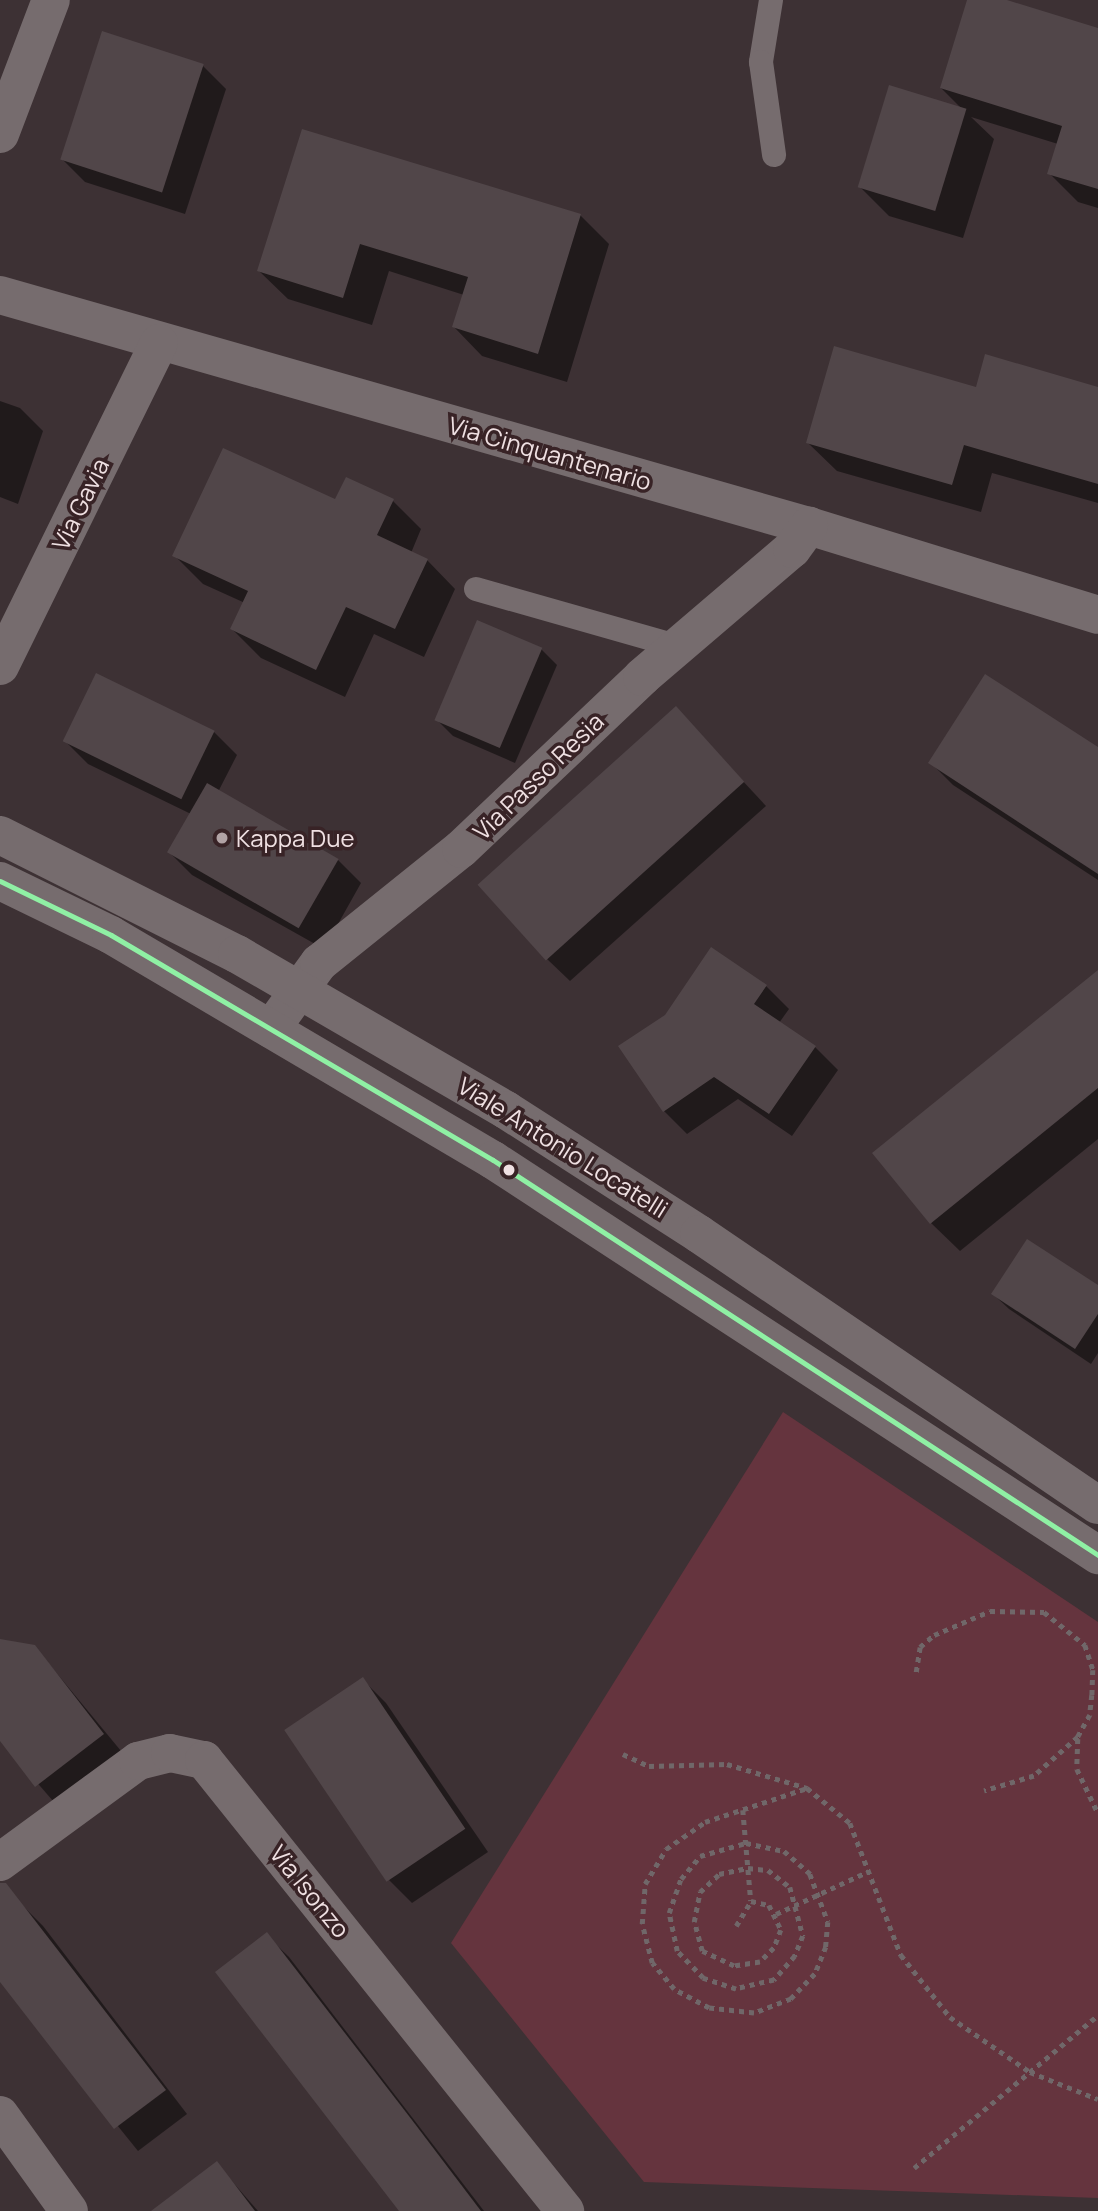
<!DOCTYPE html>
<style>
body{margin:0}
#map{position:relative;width:1098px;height:2211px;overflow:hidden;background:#3d3134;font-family:Manrope,sans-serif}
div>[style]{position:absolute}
.green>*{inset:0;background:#65343e}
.shadow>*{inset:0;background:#0007}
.building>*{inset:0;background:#514649;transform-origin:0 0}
.path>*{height:4.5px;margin-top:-2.25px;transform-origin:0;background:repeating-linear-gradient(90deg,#706769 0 5px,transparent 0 10px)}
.service>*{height:24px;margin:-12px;padding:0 12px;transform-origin:12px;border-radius:12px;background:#766c6e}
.minor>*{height:38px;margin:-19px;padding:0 19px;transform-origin:19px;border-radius:19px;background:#766c6e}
.tertiary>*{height:38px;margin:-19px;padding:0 19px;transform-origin:19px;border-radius:19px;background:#766c6e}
.bus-1>*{height:5px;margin:-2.5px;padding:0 2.5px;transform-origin:2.5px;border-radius:2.5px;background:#8ff0a4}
.dots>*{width:19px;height:19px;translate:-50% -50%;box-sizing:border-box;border:4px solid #382326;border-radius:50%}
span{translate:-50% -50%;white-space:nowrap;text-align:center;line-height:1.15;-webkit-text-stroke:7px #382326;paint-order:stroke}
.street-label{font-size:24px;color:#efe0e2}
.poi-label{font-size:24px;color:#efe0e2}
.left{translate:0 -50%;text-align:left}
</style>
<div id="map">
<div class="green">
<i style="clip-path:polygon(783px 1412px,1098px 1622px,1098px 2198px,644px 2182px,451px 1943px)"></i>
</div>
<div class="shadow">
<i style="clip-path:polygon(969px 0,1001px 0,1098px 30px,1098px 208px,1078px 202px,1049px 173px,1058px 144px,971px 117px,994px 139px,963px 238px,889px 216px,860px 187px,964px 111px,941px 88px)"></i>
<i style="clip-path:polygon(203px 66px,226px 89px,185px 214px,85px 182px,62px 159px)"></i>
<i style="clip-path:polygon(303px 131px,580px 215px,609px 244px,567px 382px,482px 356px,454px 327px,464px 295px,389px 271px,372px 325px,288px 299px,259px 271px)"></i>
<i style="clip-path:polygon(1098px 388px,1098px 503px,992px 473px,981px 512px,837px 471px,808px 443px,977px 389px)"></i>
<i style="clip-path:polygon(0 401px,20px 408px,43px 431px,18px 504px,0 497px)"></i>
<i style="clip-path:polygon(393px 501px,421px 529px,411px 553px,427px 560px,455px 589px,424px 657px,374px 634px,345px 697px,261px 658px,232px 629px,245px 603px,203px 584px,174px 555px,336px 502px)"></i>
<i style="clip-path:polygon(541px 649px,557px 665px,515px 763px,453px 736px,437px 720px)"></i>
<i style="clip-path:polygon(676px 709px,766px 806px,570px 981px,547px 959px)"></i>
<i style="clip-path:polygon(214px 732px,237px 755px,218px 792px,338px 860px,361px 883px,324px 949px,192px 875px,169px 852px,191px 814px,88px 764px,65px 741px)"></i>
<i style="clip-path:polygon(1098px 749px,1098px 880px,953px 785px,930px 762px)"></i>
<i style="clip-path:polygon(1098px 972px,1098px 1139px,960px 1251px,931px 1223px)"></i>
<i style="clip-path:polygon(766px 986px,789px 1009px,779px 1023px,815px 1047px,838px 1070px,792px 1136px,738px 1099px,687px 1134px,664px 1111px)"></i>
<i style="clip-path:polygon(1098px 1287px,1098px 1353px,1091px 1364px,1009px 1309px,993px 1294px)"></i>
<i style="clip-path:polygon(0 1641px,35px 1647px,126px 1757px,60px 1809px,0 1740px)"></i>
<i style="clip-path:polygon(363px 1680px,386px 1703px,488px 1852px,412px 1903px,389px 1880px)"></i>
<i style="clip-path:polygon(20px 1903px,43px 1926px,187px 2114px,138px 2151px,0 1980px,0 1919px)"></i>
<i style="clip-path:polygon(266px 1935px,289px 1957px,484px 2211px,401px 2211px)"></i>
<i style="clip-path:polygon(217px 2164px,258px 2211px,175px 2211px)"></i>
</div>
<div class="building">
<i style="clip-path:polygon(967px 0,1007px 0,1098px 28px,1098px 189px,1047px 174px,1062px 126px,940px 88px)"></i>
<i style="left:102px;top:31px;width:107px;height:135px;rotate:18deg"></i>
<i style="left:889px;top:85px;width:81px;height:107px;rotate:17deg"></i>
<i style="clip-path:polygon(302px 129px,581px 214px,538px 354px,452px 327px,468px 277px,360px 244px,343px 298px,257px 271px)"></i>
<i style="clip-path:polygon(834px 346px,976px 387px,985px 354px,1098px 387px,1098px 484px,964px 445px,952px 485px,806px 443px)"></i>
<i style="clip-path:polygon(223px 448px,335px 499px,346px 477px,394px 499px,377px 535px,428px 559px,395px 629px,346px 607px,316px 670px,230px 629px,248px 591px,172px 556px)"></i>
<i style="left:477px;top:620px;width:71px;height:109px;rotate:23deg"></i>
<i style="left:96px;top:673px;width:132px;height:76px;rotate:26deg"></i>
<i style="clip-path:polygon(985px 674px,1098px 747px,1098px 874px,928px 763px)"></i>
<i style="left:676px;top:706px;width:102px;height:267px;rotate:48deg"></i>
<i style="left:207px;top:783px;width:152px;height:80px;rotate:30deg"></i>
<i style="clip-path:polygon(711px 947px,767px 985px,754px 1004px,816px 1046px,769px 1114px,714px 1077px,663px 1112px,618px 1046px,665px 1015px)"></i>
<i style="clip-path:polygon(1098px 970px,1098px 1088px,930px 1224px,872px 1153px)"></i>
<i style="clip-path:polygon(1027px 1239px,1098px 1285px,1098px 1314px,1075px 1349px,991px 1294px)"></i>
<i style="clip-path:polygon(0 1639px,35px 1645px,104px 1734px,35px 1787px,0 1741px)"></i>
<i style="left:363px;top:1677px;width:183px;height:95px;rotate:56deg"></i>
<i style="clip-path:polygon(0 1883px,6px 1883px,166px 2090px,114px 2129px,0 1982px)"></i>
<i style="clip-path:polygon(267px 1932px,412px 2120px,481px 2211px,399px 2211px,215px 1972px)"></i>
<i style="clip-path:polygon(217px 2161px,255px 2211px,151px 2211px)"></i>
</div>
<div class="path">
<i style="left:916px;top:1672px;width:25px;rotate:-81deg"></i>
<i style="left:920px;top:1647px;width:18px;rotate:-41deg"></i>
<i style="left:934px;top:1635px;width:61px;rotate:-23.2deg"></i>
<i style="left:990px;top:1611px;width:54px;rotate:1.1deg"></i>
<i style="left:1044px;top:1612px;width:53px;rotate:38.8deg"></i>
<i style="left:1085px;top:1645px;width:26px;rotate:72deg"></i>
<i style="left:1093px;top:1670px;width:25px;rotate:92deg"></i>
<i style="left:1092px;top:1695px;width:20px;rotate:96deg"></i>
<i style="left:1090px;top:1715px;width:25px;rotate:119deg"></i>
<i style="left:1078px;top:1737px;width:59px;rotate:138.4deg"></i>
<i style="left:1034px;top:1776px;width:52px;rotate:163.3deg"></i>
<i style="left:1078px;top:1739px;width:30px;rotate:92deg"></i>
<i style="left:1077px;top:1769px;width:49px;rotate:64.5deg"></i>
<i style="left:623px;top:1754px;width:29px;rotate:25deg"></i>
<i style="left:649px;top:1766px;width:78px;rotate:-1.5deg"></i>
<i style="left:727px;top:1764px;width:84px;rotate:16.7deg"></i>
<i style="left:807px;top:1788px;width:55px;rotate:39.1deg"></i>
<i style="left:850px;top:1823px;width:142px;rotate:68.9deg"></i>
<i style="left:901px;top:1955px;width:79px;rotate:51.7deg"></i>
<i style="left:950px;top:2017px;width:97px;rotate:34.5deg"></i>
<i style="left:1030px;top:2072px;width:73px;rotate:21.7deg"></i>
<i style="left:743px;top:1810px;width:91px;rotate:85deg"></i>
<i style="left:776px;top:1914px;width:102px;rotate:-24.8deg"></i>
<i style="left:736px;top:1926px;width:29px;rotate:-59deg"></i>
<i style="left:751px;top:1901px;width:18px;rotate:13deg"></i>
<i style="left:769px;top:1905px;width:28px;rotate:64deg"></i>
<i style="left:781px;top:1930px;width:19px;rotate:111deg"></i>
<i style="left:774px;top:1948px;width:20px;rotate:135deg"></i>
<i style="left:760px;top:1962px;width:26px;rotate:171deg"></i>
<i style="left:734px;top:1966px;width:35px;rotate:-155deg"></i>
<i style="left:702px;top:1951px;width:30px;rotate:-105deg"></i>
<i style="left:694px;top:1922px;width:31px;rotate:-79deg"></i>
<i style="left:700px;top:1892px;width:26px;rotate:-43deg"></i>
<i style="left:719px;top:1874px;width:30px;rotate:-12deg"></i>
<i style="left:748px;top:1868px;width:20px;rotate:6deg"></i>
<i style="left:768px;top:1870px;width:28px;rotate:38deg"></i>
<i style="left:790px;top:1887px;width:51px;rotate:75.1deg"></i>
<i style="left:803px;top:1936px;width:22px;rotate:112deg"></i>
<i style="left:795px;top:1956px;width:32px;rotate:131deg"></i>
<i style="left:774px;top:1980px;width:39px;rotate:167deg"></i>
<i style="left:736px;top:1989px;width:35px;rotate:-162deg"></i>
<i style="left:703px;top:1978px;width:37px;rotate:-134deg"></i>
<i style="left:677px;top:1951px;width:39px;rotate:-102deg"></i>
<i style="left:669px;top:1913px;width:36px;rotate:-71deg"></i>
<i style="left:681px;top:1879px;width:30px;rotate:-50deg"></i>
<i style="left:700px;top:1856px;width:48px;rotate:-15.8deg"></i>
<i style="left:746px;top:1843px;width:39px;rotate:12deg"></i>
<i style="left:784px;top:1851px;width:35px;rotate:41deg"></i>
<i style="left:810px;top:1874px;width:51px;rotate:69.4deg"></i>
<i style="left:828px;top:1922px;width:25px;rotate:95deg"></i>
<i style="left:826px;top:1947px;width:29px;rotate:112deg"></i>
<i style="left:815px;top:1974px;width:35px;rotate:134deg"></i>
<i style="left:791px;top:1999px;width:40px;rotate:159deg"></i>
<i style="left:754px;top:2013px;width:45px;rotate:-173.7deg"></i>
<i style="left:709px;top:2008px;width:40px;rotate:-152deg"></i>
<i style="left:674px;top:1989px;width:34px;rotate:-130deg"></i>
<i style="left:652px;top:1963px;width:40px;rotate:-104.4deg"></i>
<i style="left:642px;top:1924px;width:40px;rotate:-85.7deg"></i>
<i style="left:645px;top:1884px;width:41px;rotate:-59deg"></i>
<i style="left:666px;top:1849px;width:47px;rotate:-34.7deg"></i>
<i style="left:705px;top:1822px;width:108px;rotate:-18.4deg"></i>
<i style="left:914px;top:2168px;width:239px;rotate:-39.7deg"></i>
</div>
<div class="service">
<i style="left:771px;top:0;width:63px;rotate:99.2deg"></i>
<i style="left:761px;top:62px;width:94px;rotate:82deg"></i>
<i style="left:476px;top:589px;width:211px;rotate:15.9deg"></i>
</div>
<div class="minor">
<i style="left:0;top:134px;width:143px;rotate:-69.2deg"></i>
<i style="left:0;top:295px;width:841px;rotate:15.94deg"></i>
<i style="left:809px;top:526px;width:302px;rotate:17.1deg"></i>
<i style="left:0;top:666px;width:360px;rotate:-63.8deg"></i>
<i style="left:271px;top:1029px;width:82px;rotate:-54deg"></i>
<i style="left:319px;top:963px;width:182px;rotate:-38.8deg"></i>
<i style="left:461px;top:849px;width:250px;rotate:-43.5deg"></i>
<i style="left:642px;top:677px;width:197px;rotate:-40.5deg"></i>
<i style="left:792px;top:549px;width:29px;rotate:-54deg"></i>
<i style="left:0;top:1862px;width:171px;rotate:-36.2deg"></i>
<i style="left:138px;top:1761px;width:33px;rotate:-14deg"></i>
<i style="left:170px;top:1753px;width:35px;rotate:12deg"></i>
<i style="left:204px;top:1760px;width:578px;rotate:51.32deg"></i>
<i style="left:0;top:2115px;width:118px;rotate:54.3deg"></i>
</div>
<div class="tertiary">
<i style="left:0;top:835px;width:265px;rotate:26.7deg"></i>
<i style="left:237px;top:954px;width:311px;rotate:30.1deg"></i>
<i style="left:506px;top:1110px;width:229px;rotate:32.7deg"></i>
<i style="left:699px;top:1234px;width:482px;rotate:34.2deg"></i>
<i style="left:0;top:881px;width:123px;rotate:25.9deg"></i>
<i style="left:111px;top:935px;width:443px;rotate:30.5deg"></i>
<i style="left:493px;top:1160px;width:723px;rotate:33.14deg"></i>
</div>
<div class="bus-1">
<i style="left:0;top:881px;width:123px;rotate:25.9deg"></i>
<i style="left:111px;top:935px;width:443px;rotate:30.5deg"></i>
<i style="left:493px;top:1160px;width:723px;rotate:33.14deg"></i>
</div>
<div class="dots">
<i style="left:222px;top:838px;background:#b1a3a5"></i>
<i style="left:509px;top:1170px;background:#efe0e2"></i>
</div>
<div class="street-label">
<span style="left:550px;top:453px;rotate:16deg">Via Cinquantenario</span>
<span style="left:80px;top:504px;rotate:-64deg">Via Gavia</span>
<span style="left:538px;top:776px;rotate:-44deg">Via Passo Resia</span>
<span style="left:563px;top:1147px;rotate:32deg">Viale Antonio Locatelli</span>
<span style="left:310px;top:1891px;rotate:51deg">Via Isonzo</span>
</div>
<div class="poi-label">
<span class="left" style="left:236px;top:838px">Kappa Due</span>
</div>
</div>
